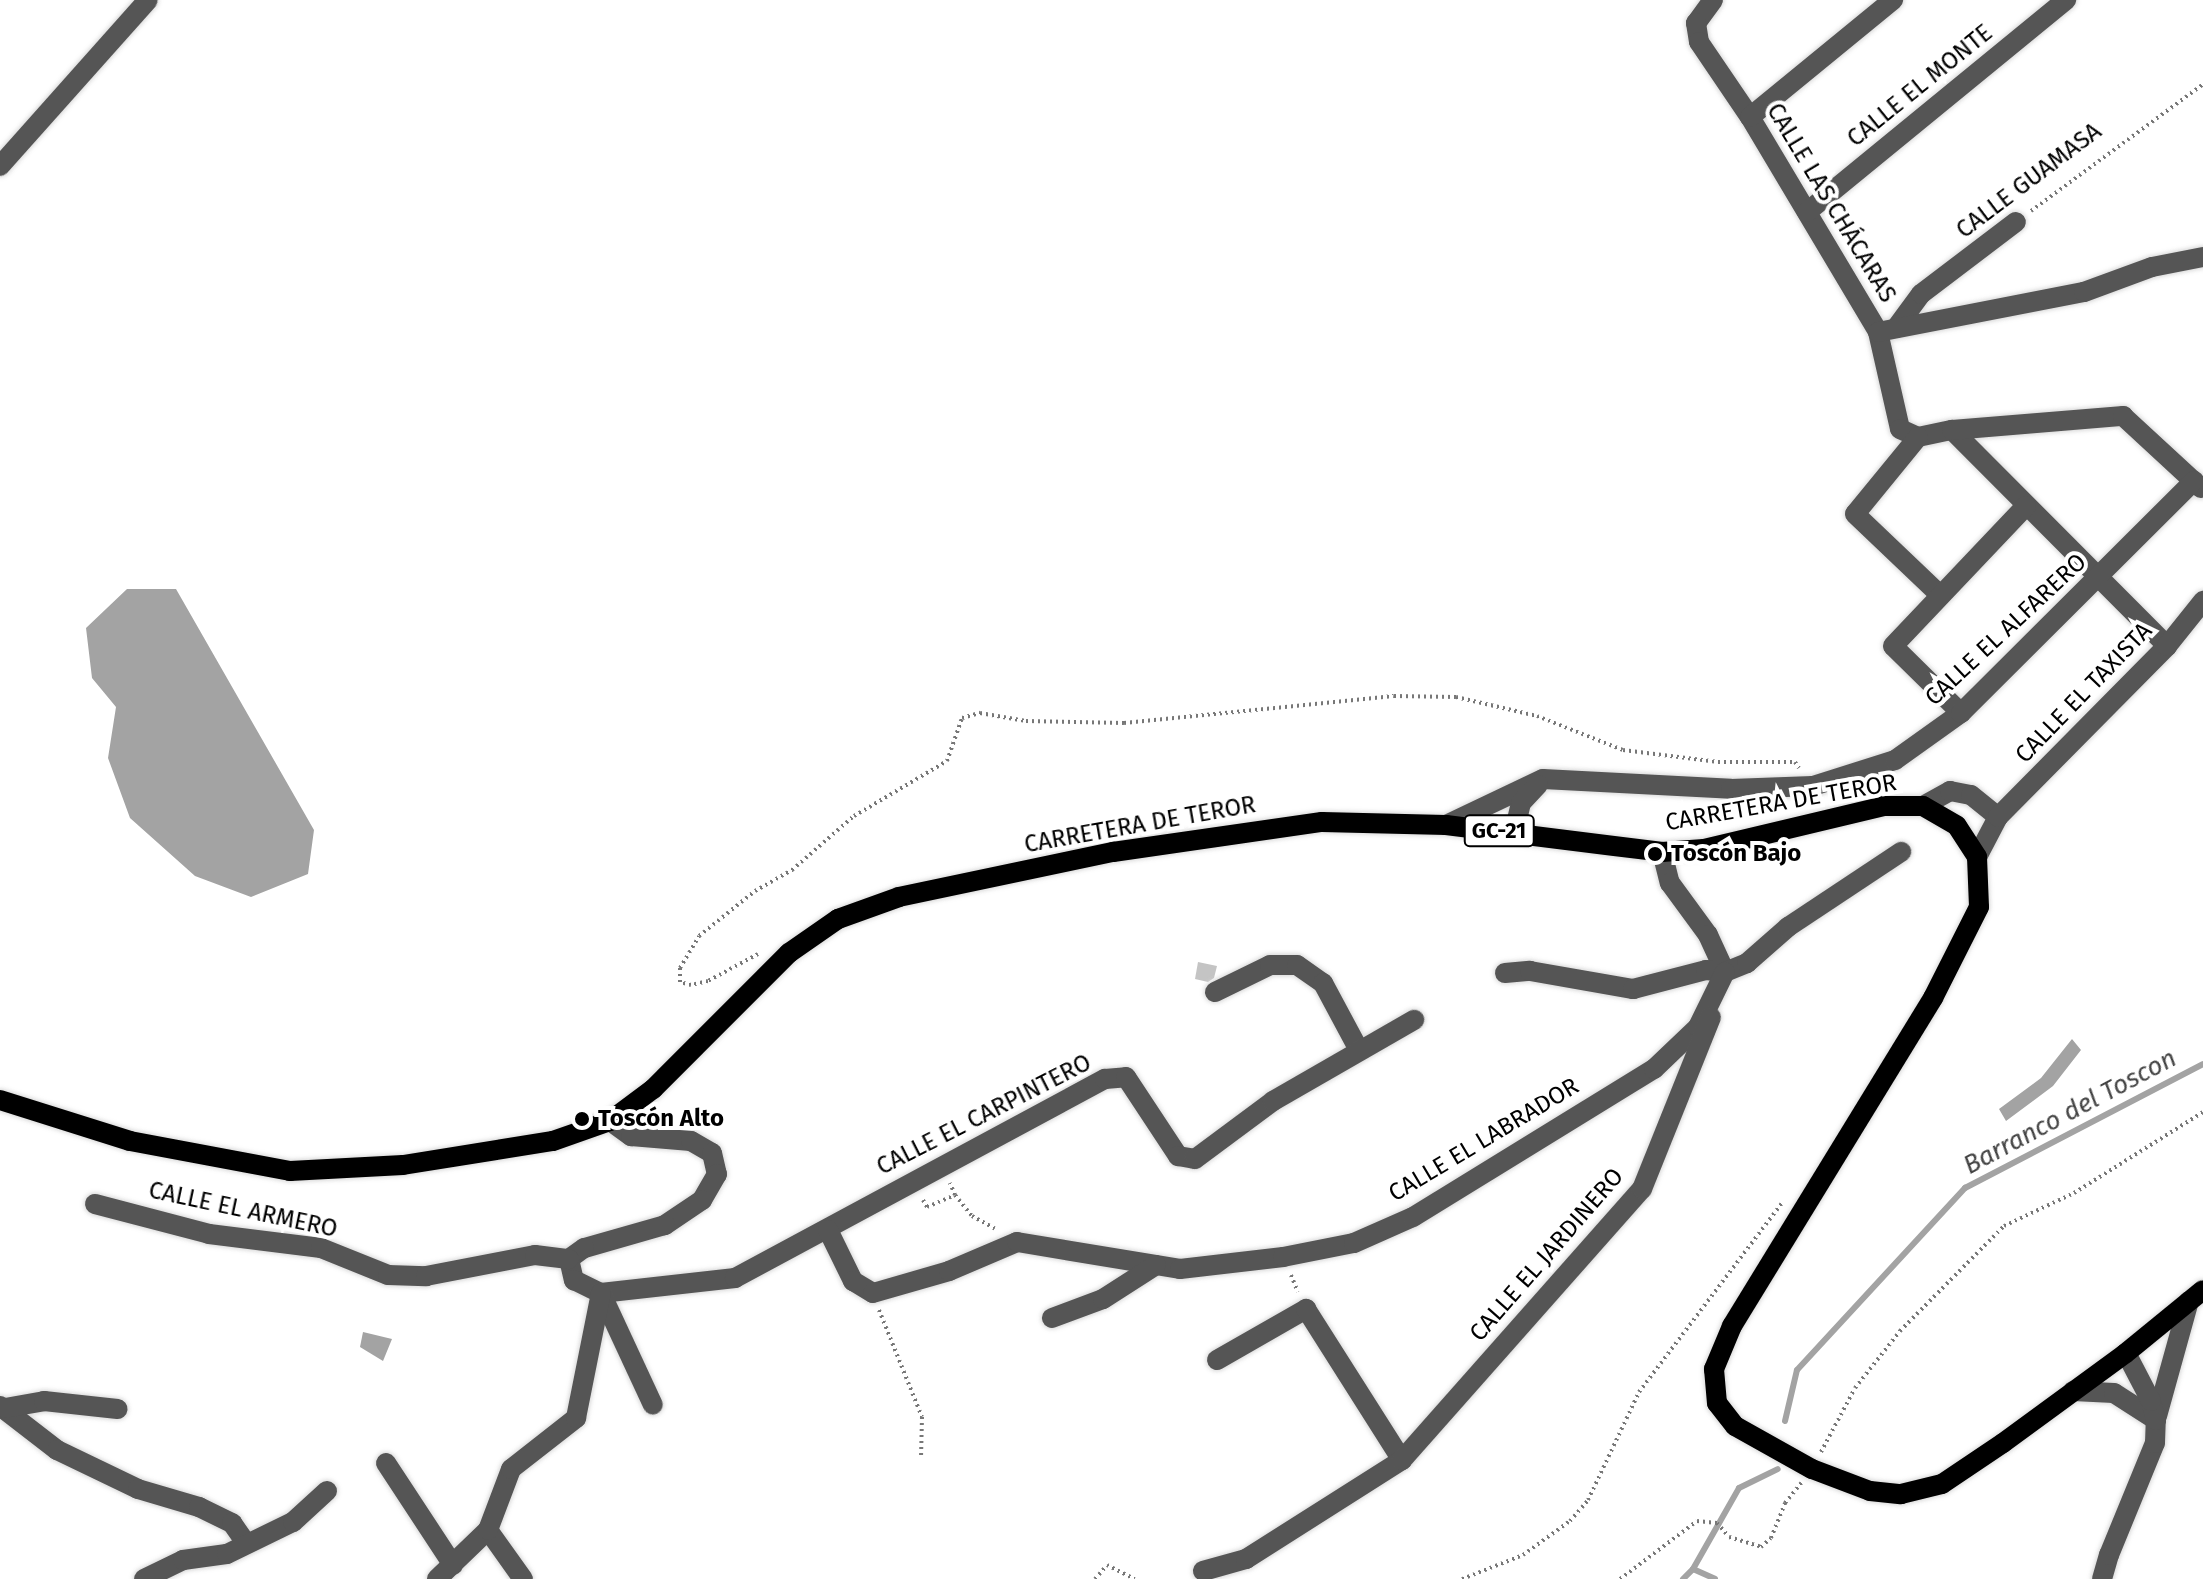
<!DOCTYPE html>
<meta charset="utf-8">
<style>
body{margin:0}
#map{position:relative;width:2203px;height:1579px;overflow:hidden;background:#fff;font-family:"Fira Sans",sans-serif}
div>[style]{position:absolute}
.water>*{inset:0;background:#a3a3a3}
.stream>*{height:6px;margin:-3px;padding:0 3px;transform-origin:3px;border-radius:3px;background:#a3a3a3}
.building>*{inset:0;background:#c4c4c4}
.path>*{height:4px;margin-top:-2px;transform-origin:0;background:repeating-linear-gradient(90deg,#777 0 2px,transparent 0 6px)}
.roads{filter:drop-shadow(0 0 2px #dbdbdb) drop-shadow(0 0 2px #dbdbdb)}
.minor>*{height:20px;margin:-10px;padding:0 10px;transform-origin:10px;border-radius:10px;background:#555}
.major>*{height:20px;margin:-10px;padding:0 10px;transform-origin:10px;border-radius:10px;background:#000}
.dots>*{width:22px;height:22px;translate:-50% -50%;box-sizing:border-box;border:4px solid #fff;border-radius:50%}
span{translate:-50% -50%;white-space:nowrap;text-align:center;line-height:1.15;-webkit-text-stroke:8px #fff;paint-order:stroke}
.shield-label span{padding:2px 6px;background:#fff;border:2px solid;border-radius:6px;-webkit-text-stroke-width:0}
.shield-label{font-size:22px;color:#000;font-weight:700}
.street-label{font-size:24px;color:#000}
.poi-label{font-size:24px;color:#000;font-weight:700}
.left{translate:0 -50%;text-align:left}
.water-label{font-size:26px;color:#444;font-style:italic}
</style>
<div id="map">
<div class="water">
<i style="clip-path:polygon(127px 589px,176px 589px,314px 830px,308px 874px,251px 897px,195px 876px,130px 818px,108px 758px,116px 707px,92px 678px,86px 628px)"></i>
<i style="clip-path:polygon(2072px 1039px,2081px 1050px,2053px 1086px,2006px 1121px,1999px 1109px,2041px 1078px)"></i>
<i style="clip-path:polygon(363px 1332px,392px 1339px,383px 1361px,360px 1347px)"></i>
</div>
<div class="stream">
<i style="left:1785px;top:1421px;width:52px;rotate:-76.8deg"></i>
<i style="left:1797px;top:1370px;width:248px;rotate:-47.3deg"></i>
<i style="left:1965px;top:1188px;width:268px;rotate:-27.5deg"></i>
<i style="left:1693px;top:1569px;width:24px;rotate:24deg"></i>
<i style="left:1683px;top:1579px;width:14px;rotate:-45deg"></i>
<i style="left:1693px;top:1569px;width:93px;rotate:-60.4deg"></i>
<i style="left:1739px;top:1488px;width:43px;rotate:-26deg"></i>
</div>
<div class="building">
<i style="clip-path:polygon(1198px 962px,1217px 966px,1214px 978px,1208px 982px,1195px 979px)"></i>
</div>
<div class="path">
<i style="left:2031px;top:211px;width:214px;rotate:-36.4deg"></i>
<i style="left:758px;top:954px;width:57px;rotate:151.6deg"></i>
<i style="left:708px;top:981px;width:17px;rotate:167deg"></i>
<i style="left:691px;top:985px;width:11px;rotate:-165deg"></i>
<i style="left:680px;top:982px;width:14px;rotate:-90deg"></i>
<i style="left:680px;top:968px;width:37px;rotate:-59deg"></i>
<i style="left:699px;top:936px;width:72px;rotate:-38.8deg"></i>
<i style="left:755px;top:891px;width:43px;rotate:-29.6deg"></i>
<i style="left:792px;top:870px;width:82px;rotate:-41.1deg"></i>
<i style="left:854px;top:816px;width:108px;rotate:-30.6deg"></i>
<i style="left:947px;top:761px;width:46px;rotate:-70.8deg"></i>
<i style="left:962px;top:718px;width:19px;rotate:-16deg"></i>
<i style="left:980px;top:713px;width:47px;rotate:9.9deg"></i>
<i style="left:1026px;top:721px;width:98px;rotate:1.2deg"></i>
<i style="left:1124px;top:723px;width:271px;rotate:-5.7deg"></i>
<i style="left:1394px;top:696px;width:62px;rotate:0.9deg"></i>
<i style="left:1456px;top:697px;width:83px;rotate:13.2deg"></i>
<i style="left:1537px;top:716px;width:92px;rotate:21.6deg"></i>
<i style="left:1623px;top:750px;width:96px;rotate:7.2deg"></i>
<i style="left:1718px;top:762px;width:77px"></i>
<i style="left:1795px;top:762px;width:7px;rotate:56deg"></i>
<i style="left:955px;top:1195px;width:27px;rotate:51deg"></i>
<i style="left:972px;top:1216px;width:26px;rotate:29deg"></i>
<i style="left:923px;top:1200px;width:8px;rotate:60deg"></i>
<i style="left:927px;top:1207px;width:30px;rotate:-23deg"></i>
<i style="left:955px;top:1195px;width:13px;rotate:-113deg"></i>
<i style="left:1291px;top:1275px;width:18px;rotate:68deg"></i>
<i style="left:879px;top:1310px;width:115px;rotate:68.1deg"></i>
<i style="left:922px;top:1417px;width:42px;rotate:91.4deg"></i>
<i style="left:1821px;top:1452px;width:72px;rotate:-62deg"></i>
<i style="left:1855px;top:1388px;width:73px;rotate:-51.7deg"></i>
<i style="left:1900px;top:1331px;width:148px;rotate:-45.3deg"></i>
<i style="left:2004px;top:1226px;width:77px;rotate:-25.2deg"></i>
<i style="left:2074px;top:1193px;width:152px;rotate:-32.1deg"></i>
<i style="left:1095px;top:1579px;width:18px;rotate:-49deg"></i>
<i style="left:1107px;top:1565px;width:31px;rotate:27deg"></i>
<i style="left:1462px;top:1579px;width:66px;rotate:-21.5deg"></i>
<i style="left:1523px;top:1555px;width:58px;rotate:-35.9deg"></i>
<i style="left:1570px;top:1521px;width:28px;rotate:-49deg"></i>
<i style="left:1588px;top:1500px;width:119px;rotate:-64.7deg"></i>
<i style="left:1639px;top:1392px;width:237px;rotate:-52.9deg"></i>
<i style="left:1620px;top:1579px;width:96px;rotate:-37deg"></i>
<i style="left:1697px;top:1521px;width:20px;rotate:6deg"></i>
<i style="left:1717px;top:1523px;width:18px;rotate:49deg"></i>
<i style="left:1729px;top:1537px;width:34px;rotate:17deg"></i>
<i style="left:1761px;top:1547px;width:13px;rotate:-42deg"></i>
<i style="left:1771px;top:1538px;width:38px;rotate:-68deg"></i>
<i style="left:1785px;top:1503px;width:26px;rotate:-51deg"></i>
</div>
<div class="roads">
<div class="minor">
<i style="left:1713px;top:0;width:29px;rotate:126deg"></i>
<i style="left:1696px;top:23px;width:19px;rotate:81deg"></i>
<i style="left:1699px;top:42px;width:91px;rotate:55.8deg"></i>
<i style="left:1750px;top:117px;width:250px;rotate:59.2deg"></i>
<i style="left:1878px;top:332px;width:99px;rotate:77.2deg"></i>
<i style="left:1900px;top:429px;width:20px;rotate:24deg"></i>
<i style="left:1750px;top:117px;width:185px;rotate:-39.3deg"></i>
<i style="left:0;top:166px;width:222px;rotate:-48.3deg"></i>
<i style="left:1807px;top:212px;width:335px;rotate:-39.3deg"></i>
<i style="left:1896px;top:328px;width:42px;rotate:-53.7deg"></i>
<i style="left:1921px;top:294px;width:119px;rotate:-37.2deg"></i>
<i style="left:1878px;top:332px;width:210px;rotate:-11deg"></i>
<i style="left:2084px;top:292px;width:72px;rotate:-20.2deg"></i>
<i style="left:2152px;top:267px;width:52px;rotate:-11.1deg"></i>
<i style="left:1952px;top:430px;width:305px;rotate:45.1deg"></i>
<i style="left:1918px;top:437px;width:35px;rotate:-12deg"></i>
<i style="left:1952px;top:430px;width:172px;rotate:-4.7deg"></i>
<i style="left:2123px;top:416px;width:106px;rotate:42.7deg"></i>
<i style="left:1918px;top:437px;width:99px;rotate:129.3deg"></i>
<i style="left:1855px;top:514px;width:116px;rotate:43.6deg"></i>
<i style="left:1961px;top:713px;width:95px;rotate:-135.4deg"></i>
<i style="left:1893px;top:646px;width:193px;rotate:-46.5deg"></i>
<i style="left:1923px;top:806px;width:31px;rotate:-29deg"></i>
<i style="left:1950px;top:791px;width:21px;rotate:11deg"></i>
<i style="left:1971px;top:795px;width:35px;rotate:39deg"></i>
<i style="left:1446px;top:825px;width:107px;rotate:-25.4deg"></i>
<i style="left:1543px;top:779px;width:188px;rotate:3deg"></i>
<i style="left:1731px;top:789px;width:82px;rotate:-2.1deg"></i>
<i style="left:1813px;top:786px;width:86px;rotate:-17.6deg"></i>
<i style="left:1895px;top:760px;width:81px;rotate:-35.5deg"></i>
<i style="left:1961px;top:713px;width:329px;rotate:-44.9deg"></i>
<i style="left:1514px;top:833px;width:31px;rotate:-77deg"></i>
<i style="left:1521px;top:803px;width:25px;rotate:-47deg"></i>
<i style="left:1662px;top:852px;width:32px;rotate:76deg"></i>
<i style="left:1670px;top:883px;width:64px;rotate:53.8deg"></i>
<i style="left:1708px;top:935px;width:41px;rotate:65.3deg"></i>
<i style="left:1977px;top:857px;width:45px;rotate:-62.3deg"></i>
<i style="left:1998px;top:817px;width:240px;rotate:-45.3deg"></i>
<i style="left:2167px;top:646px;width:58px;rotate:-51.3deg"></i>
<i style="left:1505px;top:973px;width:25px;rotate:-5deg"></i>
<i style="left:1530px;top:971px;width:105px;rotate:9.9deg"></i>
<i style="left:1633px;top:989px;width:75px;rotate:-14.6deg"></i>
<i style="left:1706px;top:970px;width:19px;rotate:6deg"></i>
<i style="left:1725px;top:972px;width:24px;rotate:-22deg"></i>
<i style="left:1747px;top:963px;width:55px;rotate:-41.3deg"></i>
<i style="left:1788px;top:927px;width:136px;rotate:-33.6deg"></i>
<i style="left:1215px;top:992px;width:61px;rotate:-26.1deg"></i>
<i style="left:1270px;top:965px;width:27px"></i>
<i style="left:1297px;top:965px;width:32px;rotate:35deg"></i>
<i style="left:1323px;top:983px;width:76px;rotate:61.8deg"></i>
<i style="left:610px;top:1121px;width:26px;rotate:36deg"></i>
<i style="left:631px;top:1136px;width:60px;rotate:4.8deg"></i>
<i style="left:691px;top:1141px;width:24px;rotate:30deg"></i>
<i style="left:712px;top:1153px;width:22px;rotate:77deg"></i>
<i style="left:717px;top:1174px;width:30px;rotate:120deg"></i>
<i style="left:702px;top:1200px;width:45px;rotate:146deg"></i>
<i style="left:665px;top:1225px;width:84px;rotate:164.1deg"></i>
<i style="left:584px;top:1248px;width:19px;rotate:144deg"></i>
<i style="left:569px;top:1259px;width:22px;rotate:77deg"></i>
<i style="left:574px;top:1280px;width:30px;rotate:26deg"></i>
<i style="left:601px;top:1293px;width:135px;rotate:-6.4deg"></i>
<i style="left:735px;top:1278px;width:420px;rotate:-28.3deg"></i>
<i style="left:1105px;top:1079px;width:21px;rotate:-5deg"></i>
<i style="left:1126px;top:1077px;width:95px;rotate:56.6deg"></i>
<i style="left:1178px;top:1156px;width:17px;rotate:10deg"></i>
<i style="left:1195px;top:1159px;width:97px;rotate:-36.6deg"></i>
<i style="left:1273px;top:1101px;width:163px;rotate:-29.9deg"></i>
<i style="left:95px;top:1204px;width:118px;rotate:14.7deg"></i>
<i style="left:209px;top:1234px;width:113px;rotate:7.1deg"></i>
<i style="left:321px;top:1248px;width:72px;rotate:21.9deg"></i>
<i style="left:388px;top:1275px;width:38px;rotate:2deg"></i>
<i style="left:426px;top:1276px;width:111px;rotate:-10.9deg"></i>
<i style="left:535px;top:1255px;width:34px;rotate:7deg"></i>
<i style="left:828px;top:1230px;width:57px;rotate:63.9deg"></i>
<i style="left:853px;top:1281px;width:23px;rotate:31deg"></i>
<i style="left:873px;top:1293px;width:79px;rotate:-16.1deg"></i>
<i style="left:949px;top:1271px;width:74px;rotate:-23.1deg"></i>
<i style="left:1017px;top:1242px;width:165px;rotate:9.4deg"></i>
<i style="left:1180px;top:1269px;width:104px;rotate:-6.6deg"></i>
<i style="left:1283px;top:1257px;width:72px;rotate:-11.2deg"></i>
<i style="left:1354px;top:1243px;width:64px;rotate:-23.8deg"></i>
<i style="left:1413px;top:1217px;width:283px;rotate:-31.6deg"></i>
<i style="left:1654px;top:1069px;width:61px;rotate:-43.7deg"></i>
<i style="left:1698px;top:1027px;width:61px;rotate:-63.9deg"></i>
<i style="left:601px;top:1293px;width:123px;rotate:65.1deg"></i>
<i style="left:1052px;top:1318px;width:54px;rotate:-20.4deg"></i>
<i style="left:1103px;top:1299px;width:63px;rotate:-32.7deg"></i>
<i style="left:1217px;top:1360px;width:103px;rotate:-29.8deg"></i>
<i style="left:1306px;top:1309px;width:179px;rotate:57.6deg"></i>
<i style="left:2073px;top:1391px;width:41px;rotate:2.8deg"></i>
<i style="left:2114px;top:1393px;width:50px;rotate:32.7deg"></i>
<i style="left:0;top:1406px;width:72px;rotate:37.7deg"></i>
<i style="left:57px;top:1450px;width:90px;rotate:25.7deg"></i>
<i style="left:138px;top:1489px;width:64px;rotate:16.4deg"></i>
<i style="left:199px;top:1507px;width:37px;rotate:26deg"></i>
<i style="left:232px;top:1523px;width:24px;rotate:55deg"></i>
<i style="left:5px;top:1408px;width:40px;rotate:-10deg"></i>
<i style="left:44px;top:1401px;width:74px;rotate:6.2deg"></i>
<i style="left:2157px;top:1416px;width:119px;rotate:-74.5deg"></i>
<i style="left:386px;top:1463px;width:122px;rotate:56.7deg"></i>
<i style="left:488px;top:1530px;width:60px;rotate:54.5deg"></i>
<i style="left:1203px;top:1571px;width:45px;rotate:-15.6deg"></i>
<i style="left:1246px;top:1559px;width:185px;rotate:-32.4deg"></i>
<i style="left:1402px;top:1460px;width:362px;rotate:-48.5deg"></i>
<i style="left:1642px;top:1189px;width:185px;rotate:-68.1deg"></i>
<i style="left:144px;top:1579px;width:43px;rotate:-26deg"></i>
<i style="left:183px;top:1560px;width:44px;rotate:-7.8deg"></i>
<i style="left:227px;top:1554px;width:73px;rotate:-25.9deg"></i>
<i style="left:293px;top:1522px;width:46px;rotate:-42.4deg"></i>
<i style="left:437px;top:1579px;width:71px;rotate:-43.9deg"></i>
<i style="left:488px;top:1530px;width:65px;rotate:-69.3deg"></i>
<i style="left:511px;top:1469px;width:83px;rotate:-38.1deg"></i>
<i style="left:576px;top:1418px;width:127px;rotate:-78.7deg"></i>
<i style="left:2102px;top:1579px;width:25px;rotate:-74deg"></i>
<i style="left:2109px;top:1555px;width:121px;rotate:-67.7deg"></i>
<i style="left:2155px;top:1443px;width:23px;rotate:-88deg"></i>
<i style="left:2156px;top:1420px;width:20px;rotate:-105deg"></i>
<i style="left:2151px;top:1401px;width:54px;rotate:-117.5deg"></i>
</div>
<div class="major">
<i style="left:0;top:1100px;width:136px;rotate:17.5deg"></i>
<i style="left:130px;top:1141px;width:163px;rotate:10.6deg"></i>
<i style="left:290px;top:1171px;width:113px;rotate:-3deg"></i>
<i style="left:403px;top:1165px;width:152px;rotate:-9.1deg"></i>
<i style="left:553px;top:1141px;width:60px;rotate:-19.3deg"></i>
<i style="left:610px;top:1121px;width:54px;rotate:-36.7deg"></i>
<i style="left:653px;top:1089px;width:192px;rotate:-45deg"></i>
<i style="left:789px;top:953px;width:60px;rotate:-34.8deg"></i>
<i style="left:838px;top:919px;width:65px;rotate:-19.8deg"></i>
<i style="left:899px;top:897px;width:219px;rotate:-11.9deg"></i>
<i style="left:1113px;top:852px;width:211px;rotate:-8.2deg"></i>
<i style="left:1322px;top:822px;width:124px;rotate:1.4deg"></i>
<i style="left:1446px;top:825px;width:218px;rotate:7.1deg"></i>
<i style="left:1662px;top:852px;width:42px;rotate:-4.1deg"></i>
<i style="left:1704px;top:849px;width:185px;rotate:-13.4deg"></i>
<i style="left:1884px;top:806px;width:39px"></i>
<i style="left:1923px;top:806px;width:39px;rotate:30deg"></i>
<i style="left:1957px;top:826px;width:37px;rotate:57deg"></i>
<i style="left:1977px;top:857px;width:50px;rotate:87.7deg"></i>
<i style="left:1979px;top:907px;width:102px;rotate:116.8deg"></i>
<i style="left:1933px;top:998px;width:385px;rotate:121.5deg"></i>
<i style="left:1732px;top:1326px;width:47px;rotate:112.7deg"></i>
<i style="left:1714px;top:1369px;width:34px;rotate:85deg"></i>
<i style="left:1717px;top:1403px;width:29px;rotate:52deg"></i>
<i style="left:1735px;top:1426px;width:88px;rotate:29.2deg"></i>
<i style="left:1812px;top:1469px;width:62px;rotate:20.8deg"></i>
<i style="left:1870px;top:1491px;width:31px;rotate:6deg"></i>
<i style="left:1901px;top:1494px;width:42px;rotate:-13.7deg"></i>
<i style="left:1942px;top:1484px;width:73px;rotate:-33.9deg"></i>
<i style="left:2003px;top:1443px;width:152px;rotate:-36.2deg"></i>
<i style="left:2126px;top:1353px;width:99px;rotate:-39.3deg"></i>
</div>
</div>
<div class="dots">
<i style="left:1655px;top:854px;background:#000"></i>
<i style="left:582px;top:1119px;background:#000"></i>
</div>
<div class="shield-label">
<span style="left:1499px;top:831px">GC-21</span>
</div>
<div class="street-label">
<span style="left:1920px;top:86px;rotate:-39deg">CALLE EL MONTE</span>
<span style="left:2029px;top:181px;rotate:-37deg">CALLE GUAMASA</span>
<span style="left:1831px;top:203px;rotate:59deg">CALLE LAS CHÁCARAS</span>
<span style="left:2006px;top:630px;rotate:-43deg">CALLE EL ALFARERO</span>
<span style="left:2084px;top:693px;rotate:-46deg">CALLE EL TAXISTA</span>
<span style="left:1781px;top:803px;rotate:-10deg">CARRETERA DE TEROR</span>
<span style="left:1140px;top:825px;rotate:-10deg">CARRETERA DE TEROR</span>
<span style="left:984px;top:1115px;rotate:-27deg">CALLE EL CARPINTERO</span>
<span style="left:1484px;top:1140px;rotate:-31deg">CALLE EL LABRADOR</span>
<span style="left:243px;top:1210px;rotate:12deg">CALLE EL ARMERO</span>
<span style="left:1547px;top:1255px;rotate:-49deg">CALLE EL JARDINERO</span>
</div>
<div class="poi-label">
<span class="left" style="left:1671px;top:854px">Toscón Bajo</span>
<span class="left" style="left:598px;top:1119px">Toscón Alto</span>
</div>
<div class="water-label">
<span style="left:2070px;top:1112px;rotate:-28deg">Barranco del Toscon</span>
</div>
</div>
